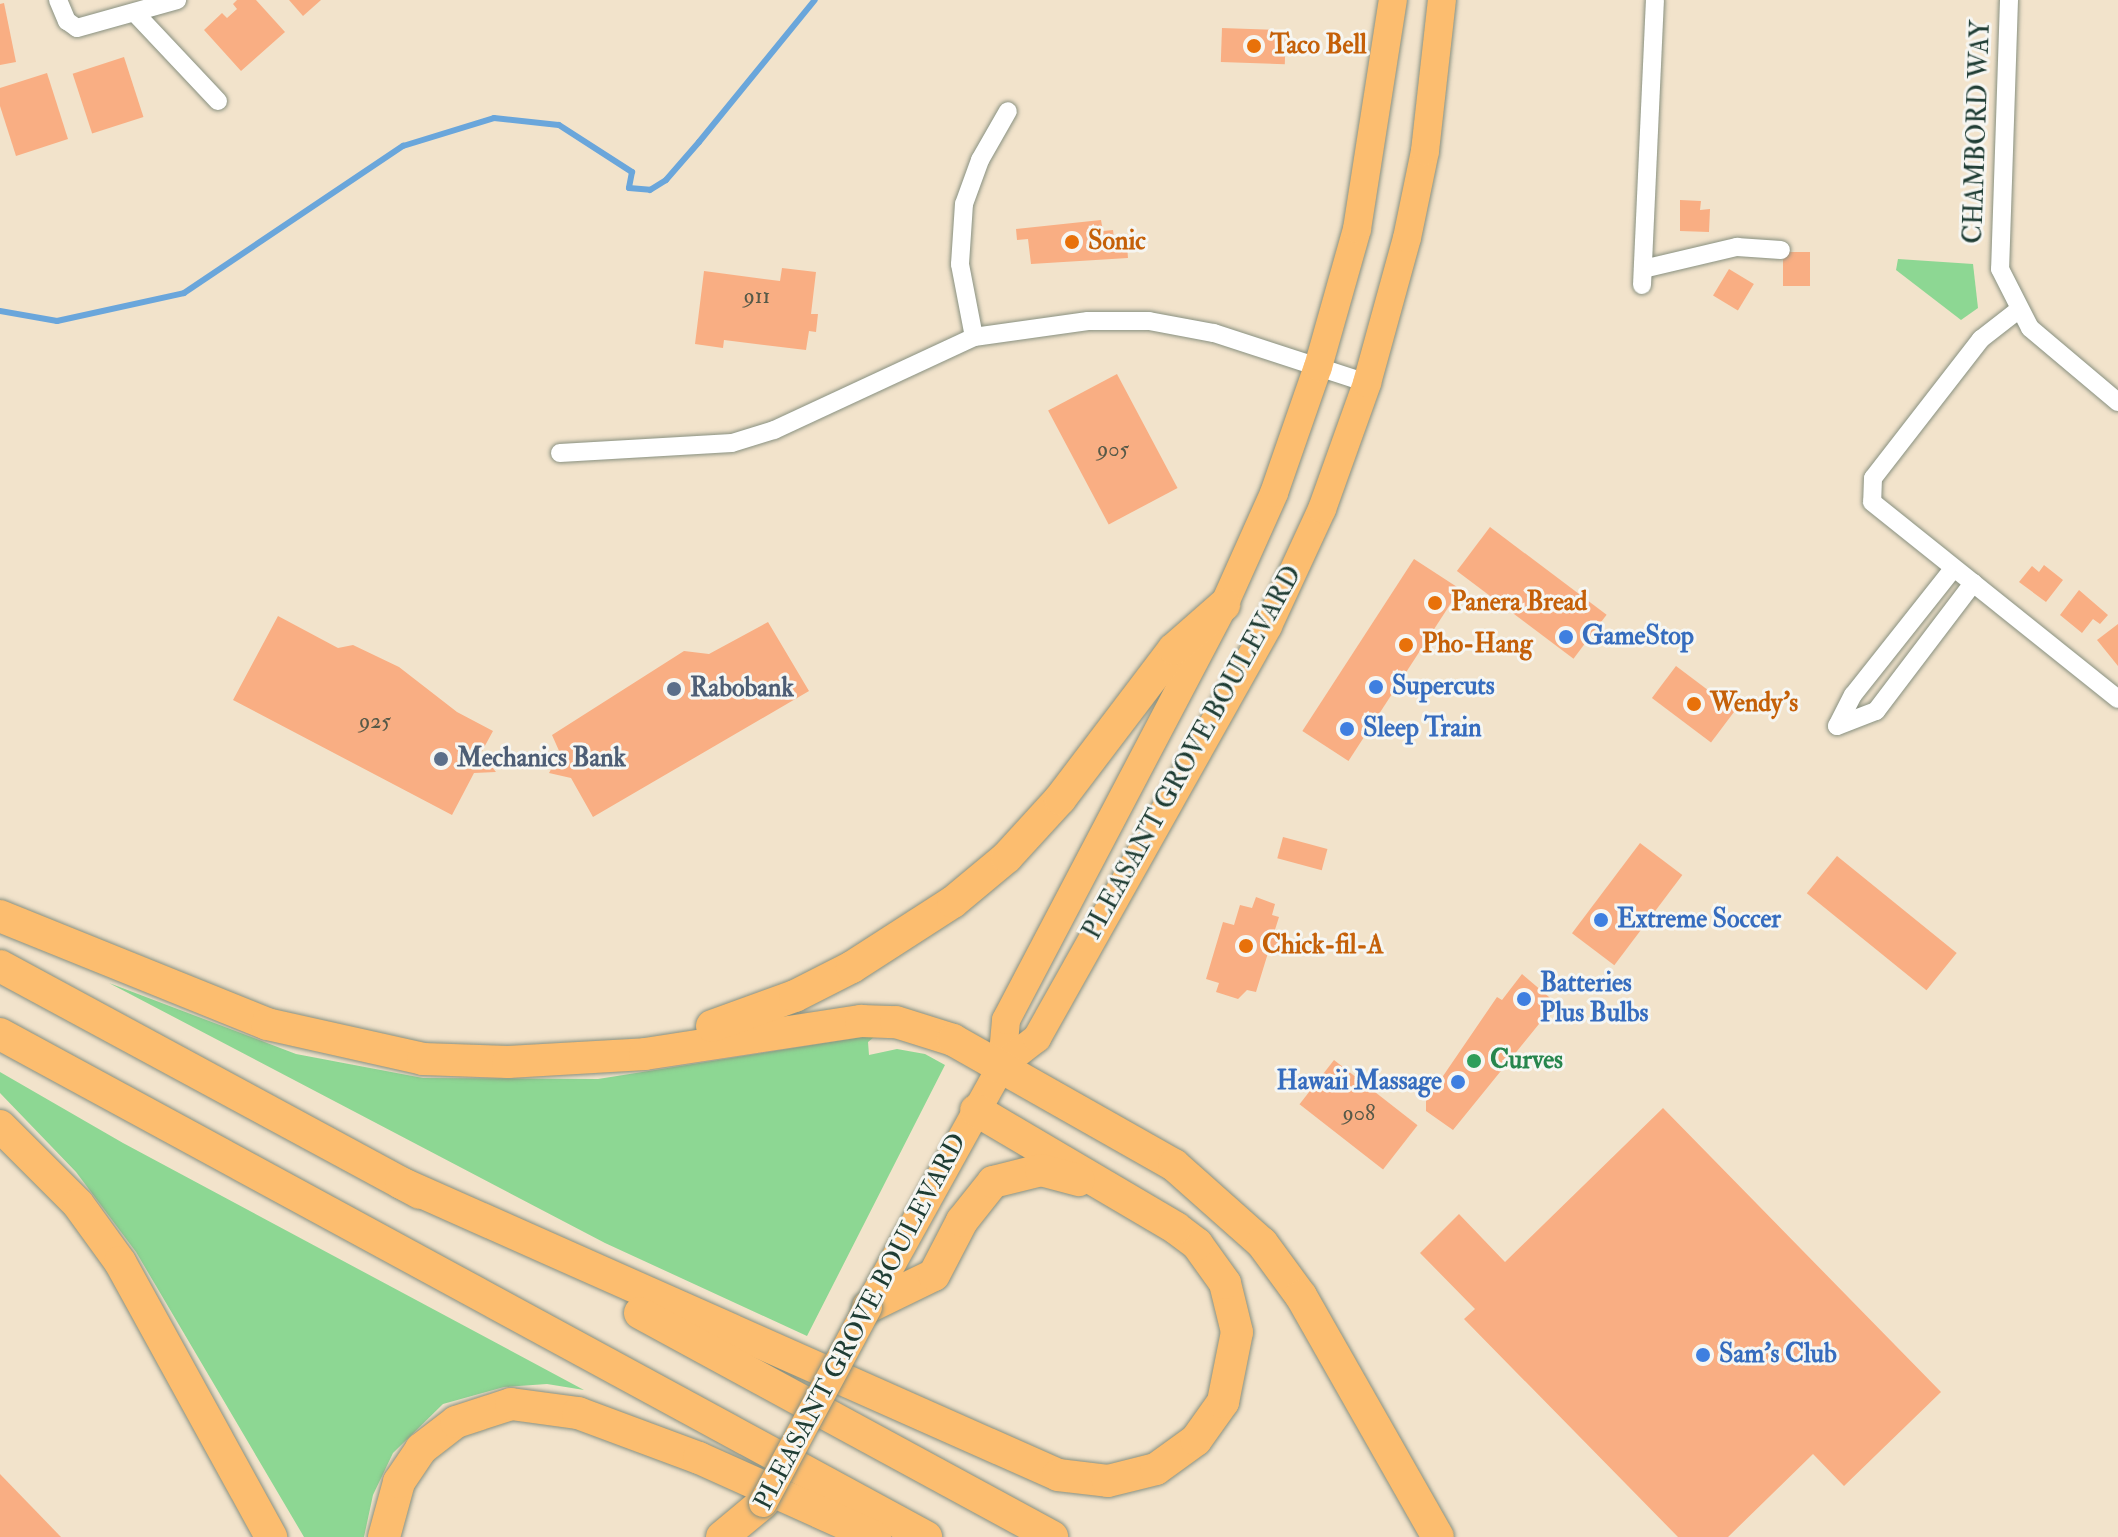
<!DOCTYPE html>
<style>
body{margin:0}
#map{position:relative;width:2118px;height:1537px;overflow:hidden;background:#f2e3cb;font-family:"IM FELL Double Pica",serif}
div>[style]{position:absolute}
.green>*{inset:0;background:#8dd793}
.stream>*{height:6px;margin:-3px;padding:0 3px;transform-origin:3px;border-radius:3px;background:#6aa6db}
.building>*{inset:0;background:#f9ae83;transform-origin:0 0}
.roads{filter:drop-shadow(0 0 2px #889080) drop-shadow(0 0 2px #889080)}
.minor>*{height:18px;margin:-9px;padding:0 9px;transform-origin:9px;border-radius:9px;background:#fff}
.primary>*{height:28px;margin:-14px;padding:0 14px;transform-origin:14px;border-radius:14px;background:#fcbd6f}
.motorway>*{height:32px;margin:-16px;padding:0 16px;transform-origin:16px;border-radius:16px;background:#fcbd6f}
.bridges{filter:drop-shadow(0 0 2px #889080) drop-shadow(0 0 2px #889080)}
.primary-bridge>*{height:28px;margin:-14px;padding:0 14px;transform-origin:14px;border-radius:14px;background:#fcbd6f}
.dots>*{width:22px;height:22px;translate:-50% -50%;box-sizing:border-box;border:4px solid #f6f6f2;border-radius:50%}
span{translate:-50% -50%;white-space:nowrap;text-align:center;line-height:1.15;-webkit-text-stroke:6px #f6f6f2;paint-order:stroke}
.number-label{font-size:22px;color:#565948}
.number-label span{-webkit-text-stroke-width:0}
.food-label{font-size:26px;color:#c56008;font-weight:700}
.left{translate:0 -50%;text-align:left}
.street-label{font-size:26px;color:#1f3d34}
.shop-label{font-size:26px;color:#366cbe;font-weight:700}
.right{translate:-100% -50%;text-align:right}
.service-label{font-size:26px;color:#4e5e75;font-weight:700}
.leisure-label{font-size:26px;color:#27864d;font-weight:700}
</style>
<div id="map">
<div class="green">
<i style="clip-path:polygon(1898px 259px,1973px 264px,1978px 308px,1961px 320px,1896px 270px)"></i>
<i style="clip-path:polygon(109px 983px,296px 1054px,423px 1078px,598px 1079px,869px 1036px,874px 1037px,868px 1042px,869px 1055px,897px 1049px,925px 1054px,945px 1065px,807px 1336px,605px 1243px)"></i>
<i style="clip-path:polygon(0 1072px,123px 1143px,584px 1390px,547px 1384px,504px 1387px,443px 1404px,393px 1453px,373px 1495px,364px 1537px,304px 1537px,136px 1252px,76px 1172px,0 1093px)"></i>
</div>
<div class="stream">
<i style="left:0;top:311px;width:58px;rotate:10deg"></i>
<i style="left:57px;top:321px;width:130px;rotate:-12.4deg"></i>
<i style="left:184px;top:293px;width:264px;rotate:-33.9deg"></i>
<i style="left:403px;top:146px;width:95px;rotate:-17.1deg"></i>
<i style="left:494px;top:118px;width:65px;rotate:6.1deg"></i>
<i style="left:559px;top:125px;width:87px;rotate:32.8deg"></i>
<i style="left:632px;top:172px;width:16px;rotate:101deg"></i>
<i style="left:629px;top:188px;width:21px;rotate:5deg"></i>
<i style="left:650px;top:190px;width:19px;rotate:-32deg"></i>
<i style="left:666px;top:180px;width:50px;rotate:-49deg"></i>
<i style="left:699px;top:142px;width:183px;rotate:-50.8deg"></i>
</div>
<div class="building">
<i style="clip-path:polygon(237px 0,256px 0,285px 32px,241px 71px,204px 30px,222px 13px,227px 18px,237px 9px,233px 4px)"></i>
<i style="clip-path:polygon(289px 0,321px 0,303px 16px)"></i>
<i style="clip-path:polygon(4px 3px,16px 62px,0 65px,0 4px)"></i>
<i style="left:1222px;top:28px;width:64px;height:34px;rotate:2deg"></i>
<i style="left:124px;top:57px;width:63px;height:54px;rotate:72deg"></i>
<i style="clip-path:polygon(47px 73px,68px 139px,16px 156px,0 106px,0 88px)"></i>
<i style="clip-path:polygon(1680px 200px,1701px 201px,1700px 210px,1710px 209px,1709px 232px,1680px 231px)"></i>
<i style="clip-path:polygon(1101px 220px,1103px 231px,1113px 230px,1115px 246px,1127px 245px,1128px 258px,1031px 264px,1028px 239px,1017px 240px,1016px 229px)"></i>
<i style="left:1783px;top:252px;width:27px;height:34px"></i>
<i style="clip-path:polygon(782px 268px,816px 272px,811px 314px,818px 314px,816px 332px,809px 331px,806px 350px,724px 340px,723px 348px,695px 344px,704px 271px,780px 281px)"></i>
<i style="left:1729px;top:269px;width:29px;height:31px;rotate:31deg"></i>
<i style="left:1117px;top:374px;width:129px;height:78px;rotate:62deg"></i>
<i style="left:1490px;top:527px;width:146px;height:55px;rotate:37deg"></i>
<i style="left:1414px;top:559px;width:55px;height:205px;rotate:33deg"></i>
<i style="clip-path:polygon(2044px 565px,2063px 580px,2046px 602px,2019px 582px,2032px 566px,2039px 572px)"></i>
<i style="clip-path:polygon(2079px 590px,2108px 615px,2100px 624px,2093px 619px,2082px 633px,2060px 615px)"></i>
<i style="clip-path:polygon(278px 616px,338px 648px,353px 645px,399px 667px,457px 712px,493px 731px,481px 753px,496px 772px,474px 773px,452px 815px,233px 700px)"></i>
<i style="clip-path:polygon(768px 622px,809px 691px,593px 817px,571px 778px,549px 773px,560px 753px,552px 735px,684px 651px,709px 654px)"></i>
<i style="clip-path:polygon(2118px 624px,2118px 666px,2097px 640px)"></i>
<i style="left:1676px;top:666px;width:74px;height:40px;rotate:37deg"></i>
<i style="left:1283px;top:837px;width:46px;height:22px;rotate:15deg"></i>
<i style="left:1640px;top:843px;width:53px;height:113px;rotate:37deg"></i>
<i style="left:1837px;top:856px;width:154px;height:48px;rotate:39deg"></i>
<i style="clip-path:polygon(1256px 897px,1275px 904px,1272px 915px,1279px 917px,1273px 936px,1279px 938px,1274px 955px,1268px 953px,1256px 992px,1247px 990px,1238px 999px,1216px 992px,1219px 983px,1206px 979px,1223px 922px,1234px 925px,1240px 905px,1252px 908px)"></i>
<i style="clip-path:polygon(1522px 974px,1556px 1003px,1453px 1130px,1426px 1111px,1426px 1101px,1497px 997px,1502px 1000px)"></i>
<i style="left:1334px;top:1060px;width:106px;height:56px;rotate:38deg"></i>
<i style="clip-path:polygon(1663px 1108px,1941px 1392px,1844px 1486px,1813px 1454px,1728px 1537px,1678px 1537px,1464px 1319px,1475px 1309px,1420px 1253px,1459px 1214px,1505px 1262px)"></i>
<i style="clip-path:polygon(0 1474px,61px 1537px,0 1537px)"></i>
</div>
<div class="roads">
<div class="minor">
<i style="left:58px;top:0;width:23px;rotate:67deg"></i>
<i style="left:67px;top:21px;width:12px;rotate:35deg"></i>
<i style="left:77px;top:28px;width:104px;rotate:-15.6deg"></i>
<i style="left:2009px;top:0;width:269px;rotate:91.9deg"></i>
<i style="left:2000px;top:269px;width:66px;rotate:63deg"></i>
<i style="left:2030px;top:328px;width:115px;rotate:40.1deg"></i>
<i style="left:135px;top:13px;width:121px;rotate:46.7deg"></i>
<i style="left:1643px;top:269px;width:97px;rotate:-13.2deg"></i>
<i style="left:1737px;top:247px;width:44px;rotate:3.9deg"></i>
<i style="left:1642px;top:285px;width:285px;rotate:-87.4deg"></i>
<i style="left:2017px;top:311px;width:46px;rotate:142.1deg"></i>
<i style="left:1981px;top:339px;width:176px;rotate:127.8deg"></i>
<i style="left:1873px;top:478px;width:24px;rotate:92deg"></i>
<i style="left:1872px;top:502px;width:315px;rotate:38.7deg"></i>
<i style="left:974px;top:337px;width:74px;rotate:-100.9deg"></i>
<i style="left:960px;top:264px;width:60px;rotate:-86.2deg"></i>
<i style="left:964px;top:204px;width:47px;rotate:-70deg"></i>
<i style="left:980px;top:160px;width:56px;rotate:-60.3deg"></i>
<i style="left:560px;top:453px;width:172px;rotate:-3.3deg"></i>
<i style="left:732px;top:443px;width:44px;rotate:-17.2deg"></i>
<i style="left:774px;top:430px;width:221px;rotate:-24.9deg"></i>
<i style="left:974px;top:337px;width:115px;rotate:-8deg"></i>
<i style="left:1088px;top:321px;width:61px"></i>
<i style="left:1149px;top:321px;width:66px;rotate:10.5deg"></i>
<i style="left:1214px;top:333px;width:161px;rotate:18.1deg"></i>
<i style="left:1837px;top:726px;width:42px;rotate:-21deg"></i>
<i style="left:1876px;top:711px;width:161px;rotate:-52.8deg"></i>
<i style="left:1837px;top:726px;width:35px;rotate:-63deg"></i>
<i style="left:1853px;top:695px;width:161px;rotate:-51.6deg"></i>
</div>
<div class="primary">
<i style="left:1002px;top:1065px;width:45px;rotate:-84.9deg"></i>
<i style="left:1006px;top:1020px;width:469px;rotate:-62.3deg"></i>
<i style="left:1224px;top:605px;width:123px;rotate:-65.9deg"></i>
<i style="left:1274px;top:493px;width:133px;rotate:-70.8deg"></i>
<i style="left:1318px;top:367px;width:143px;rotate:-74.2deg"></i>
<i style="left:1357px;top:229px;width:232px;rotate:-81.1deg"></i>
<i style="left:868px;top:1307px;width:277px;rotate:-61deg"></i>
<i style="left:1002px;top:1065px;width:44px;rotate:-37.6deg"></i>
<i style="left:1037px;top:1038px;width:472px;rotate:-60.7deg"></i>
<i style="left:1268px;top:626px;width:129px;rotate:-65.2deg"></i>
<i style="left:1322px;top:509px;width:134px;rotate:-70.3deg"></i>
<i style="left:1367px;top:383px;width:150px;rotate:-74.6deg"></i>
<i style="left:1407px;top:238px;width:89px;rotate:-78.3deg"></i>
<i style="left:1425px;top:151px;width:152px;rotate:-83.6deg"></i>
</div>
<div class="motorway">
<i style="left:0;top:916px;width:288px;rotate:22deg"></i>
<i style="left:267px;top:1024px;width:160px;rotate:12.6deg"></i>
<i style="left:423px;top:1059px;width:85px;rotate:2deg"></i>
<i style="left:508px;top:1062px;width:137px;rotate:-3.3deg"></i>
<i style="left:645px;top:1054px;width:219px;rotate:-8.7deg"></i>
<i style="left:861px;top:1021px;width:35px;rotate:2deg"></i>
<i style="left:896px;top:1022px;width:60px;rotate:17.5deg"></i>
<i style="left:953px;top:1040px;width:254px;rotate:29.5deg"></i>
<i style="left:1174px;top:1165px;width:118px;rotate:41.6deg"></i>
<i style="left:1262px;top:1243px;width:66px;rotate:53.7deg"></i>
<i style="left:1301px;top:1296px;width:277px;rotate:60.4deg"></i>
<i style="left:0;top:966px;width:477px;rotate:28.4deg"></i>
<i style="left:712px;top:1026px;width:88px;rotate:-19.9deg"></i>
<i style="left:795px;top:996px;width:64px;rotate:-27deg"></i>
<i style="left:852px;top:967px;width:120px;rotate:-32.8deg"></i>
<i style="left:953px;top:902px;width:70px;rotate:-39.8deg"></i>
<i style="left:1007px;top:857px;width:79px;rotate:-47.6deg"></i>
<i style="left:1060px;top:799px;width:188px;rotate:-52.8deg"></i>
<i style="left:1174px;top:649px;width:67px;rotate:-41.3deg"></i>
<i style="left:0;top:1034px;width:1054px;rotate:28.51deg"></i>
<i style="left:0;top:1126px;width:110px;rotate:45deg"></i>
<i style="left:78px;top:1204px;width:72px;rotate:54.1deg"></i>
<i style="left:120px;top:1262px;width:314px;rotate:61.2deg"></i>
<i style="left:401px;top:1183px;width:719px;rotate:23.96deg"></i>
<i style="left:1058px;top:1475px;width:50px;rotate:6.8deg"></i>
<i style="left:1108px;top:1481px;width:49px;rotate:-14deg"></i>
<i style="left:1156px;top:1469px;width:49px;rotate:-35.9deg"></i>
<i style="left:1196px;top:1440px;width:47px;rotate:-54.6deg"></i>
<i style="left:1223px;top:1402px;width:71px;rotate:-78.7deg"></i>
<i style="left:1237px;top:1332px;width:50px;rotate:-103.8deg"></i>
<i style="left:1225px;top:1283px;width:48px;rotate:-125.7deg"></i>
<i style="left:1197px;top:1244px;width:26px;rotate:-143deg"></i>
<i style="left:1176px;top:1228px;width:232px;rotate:-149.5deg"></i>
<i style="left:868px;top:1307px;width:73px;rotate:-25.9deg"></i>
<i style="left:934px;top:1275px;width:61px;rotate:-62.6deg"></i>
<i style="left:962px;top:1221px;width:50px;rotate:-51.5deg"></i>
<i style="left:993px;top:1182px;width:49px;rotate:-14deg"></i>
<i style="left:1041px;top:1170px;width:39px;rotate:15deg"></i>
<i style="left:640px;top:1313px;width:469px;rotate:28.5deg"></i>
<i style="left:384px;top:1537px;width:57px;rotate:-74.7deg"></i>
<i style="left:399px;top:1482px;width:40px;rotate:-56deg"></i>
<i style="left:421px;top:1449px;width:44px;rotate:-37.6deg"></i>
<i style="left:456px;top:1422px;width:58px;rotate:-18.1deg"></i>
<i style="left:511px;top:1404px;width:68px;rotate:7.7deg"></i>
<i style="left:578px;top:1413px;width:129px;rotate:20.4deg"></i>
<i style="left:699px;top:1458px;width:193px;rotate:24.2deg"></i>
<i style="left:722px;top:1537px;width:53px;rotate:-39.7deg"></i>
</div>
</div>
<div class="bridges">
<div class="primary-bridge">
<i style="left:763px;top:1503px;width:222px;rotate:-61.8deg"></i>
</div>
</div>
<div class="dots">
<i style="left:1254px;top:46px;background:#e8710a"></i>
<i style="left:1072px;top:242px;background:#e8710a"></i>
<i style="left:1435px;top:603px;background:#e8710a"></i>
<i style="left:1566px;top:637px;background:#3f7fe0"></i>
<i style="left:1406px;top:645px;background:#e8710a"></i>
<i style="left:1376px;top:687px;background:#3f7fe0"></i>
<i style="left:674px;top:689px;background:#5c6f8a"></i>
<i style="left:1694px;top:704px;background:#e8710a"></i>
<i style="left:1347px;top:729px;background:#3f7fe0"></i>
<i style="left:441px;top:759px;background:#5c6f8a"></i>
<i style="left:1601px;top:920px;background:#3f7fe0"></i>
<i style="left:1246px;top:946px;background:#e8710a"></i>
<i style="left:1524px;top:999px;background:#3f7fe0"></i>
<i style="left:1474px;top:1061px;background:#2e9e5b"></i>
<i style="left:1458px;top:1082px;background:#3f7fe0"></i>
<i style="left:1703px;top:1355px;background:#3f7fe0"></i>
</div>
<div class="number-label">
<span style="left:757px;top:297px">911</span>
<span style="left:1113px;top:450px">905</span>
<span style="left:375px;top:722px">925</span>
<span style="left:1359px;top:1114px">908</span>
</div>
<div class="food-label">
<span class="left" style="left:1270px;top:46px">Taco Bell</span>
<span class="left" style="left:1088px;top:242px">Sonic</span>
<span class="left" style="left:1451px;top:603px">Panera Bread</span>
<span class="left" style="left:1422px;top:645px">Pho-Hang</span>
<span class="left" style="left:1710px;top:704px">Wendy's</span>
<span class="left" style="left:1262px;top:946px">Chick-fil-A</span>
</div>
<div class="street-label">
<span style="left:1978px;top:132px;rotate:-88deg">CHAMBORD WAY</span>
<span style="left:1193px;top:753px;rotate:-61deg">PLEASANT GROVE BOULEVARD</span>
<span style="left:861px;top:1322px;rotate:-62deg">PLEASANT GROVE BOULEVARD</span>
</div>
<div class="shop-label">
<span class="left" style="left:1582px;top:637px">GameStop</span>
<span class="left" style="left:1392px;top:687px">Supercuts</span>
<span class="left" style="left:1363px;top:729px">Sleep Train</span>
<span class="left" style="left:1617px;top:920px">Extreme Soccer</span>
<span class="left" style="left:1540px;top:999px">Batteries<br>Plus Bulbs</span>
<span class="right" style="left:1442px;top:1082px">Hawaii Massage</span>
<span class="left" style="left:1719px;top:1355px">Sam's Club</span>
</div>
<div class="service-label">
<span class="left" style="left:690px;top:689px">Rabobank</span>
<span class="left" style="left:457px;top:759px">Mechanics Bank</span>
</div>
<div class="leisure-label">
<span class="left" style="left:1490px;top:1061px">Curves</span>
</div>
</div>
